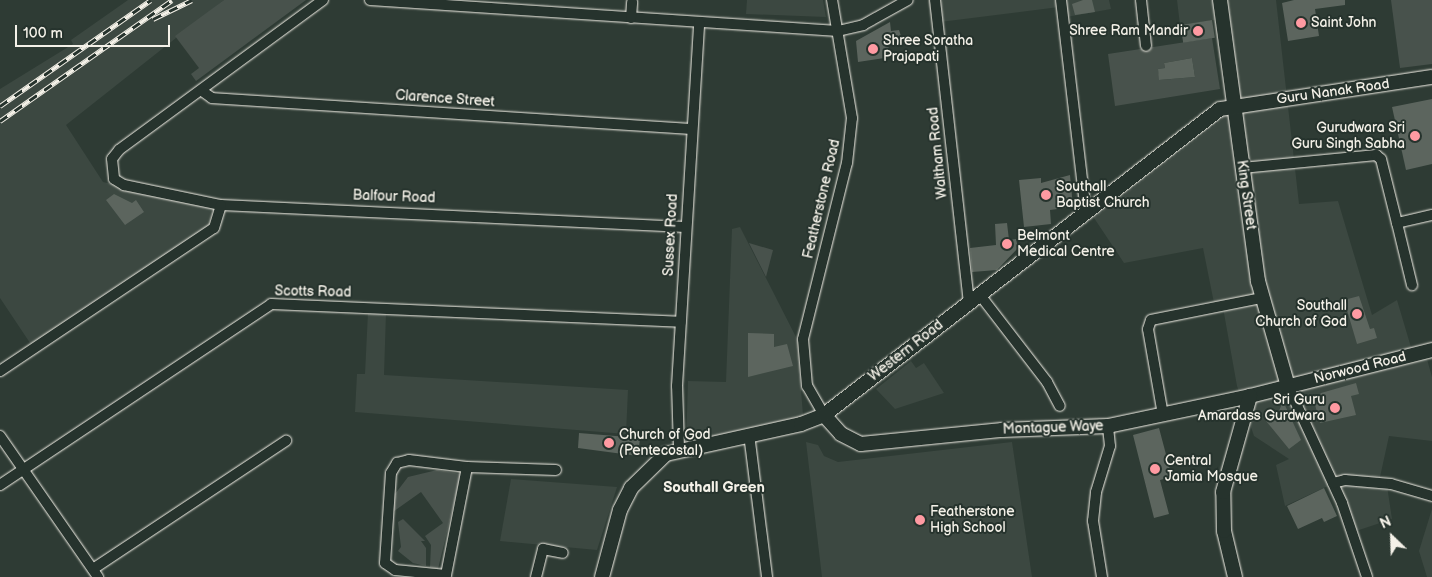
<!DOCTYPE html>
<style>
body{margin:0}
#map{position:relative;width:1432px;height:577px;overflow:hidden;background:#2e3b34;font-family:"Balsamiq Sans",sans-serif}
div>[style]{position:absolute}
.built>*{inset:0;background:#3c4841}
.green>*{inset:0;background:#48524c}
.building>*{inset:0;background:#5c655e;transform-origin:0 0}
.roads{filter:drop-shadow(0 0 1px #f4f1e8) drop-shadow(0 0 1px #f4f1e8)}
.minor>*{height:10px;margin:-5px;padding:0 5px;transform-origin:5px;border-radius:5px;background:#26332d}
.tertiary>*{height:14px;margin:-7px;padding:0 7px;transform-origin:7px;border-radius:7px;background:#26332d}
.rail>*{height:5px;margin-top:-2.5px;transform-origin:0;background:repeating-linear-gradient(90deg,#26332d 0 9px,#f4f1e8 0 18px);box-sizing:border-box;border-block:1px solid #f4f1e8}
.dots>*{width:14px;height:14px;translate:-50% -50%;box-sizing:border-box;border:2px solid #26332d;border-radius:50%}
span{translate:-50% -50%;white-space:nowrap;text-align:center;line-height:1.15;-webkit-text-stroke:4px #26332d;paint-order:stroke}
.poi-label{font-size:14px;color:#f4f1e8}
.left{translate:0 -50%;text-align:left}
.right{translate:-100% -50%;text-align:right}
.street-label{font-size:14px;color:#f4f1e8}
.neighbourhood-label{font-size:15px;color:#f4f1e8;font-weight:700}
.north{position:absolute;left:1367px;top:512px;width:50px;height:50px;-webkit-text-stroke:4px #26332d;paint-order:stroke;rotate:336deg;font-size:14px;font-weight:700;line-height:20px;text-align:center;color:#f4f1e8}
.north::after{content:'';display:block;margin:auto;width:18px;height:22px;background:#f4f1e8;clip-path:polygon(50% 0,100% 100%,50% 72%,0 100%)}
.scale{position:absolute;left:15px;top:25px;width:155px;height:22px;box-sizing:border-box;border:2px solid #f4f1e8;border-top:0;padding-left:6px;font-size:15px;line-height:18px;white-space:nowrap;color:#f4f1e8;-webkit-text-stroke:4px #26332d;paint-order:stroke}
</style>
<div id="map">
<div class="built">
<i style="clip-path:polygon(128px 0,224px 0,66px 125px,103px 182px,214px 207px,208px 227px,32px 346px,0 298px,0 89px,73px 44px,71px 40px)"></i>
<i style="clip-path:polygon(747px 0,823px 0,826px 17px,746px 14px)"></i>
<i style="clip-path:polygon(928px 0,1109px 0,1111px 9px,1061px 18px,1059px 7px,932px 23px)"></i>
<i style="clip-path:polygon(1177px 0,1276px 0,1299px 204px,1338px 201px,1372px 315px,1397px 300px,1413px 354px,1425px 352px,1432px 377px,1432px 441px,1389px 436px,1380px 477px,1386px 479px,1392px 519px,1353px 532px,1330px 485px,1285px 506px,1276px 465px,1289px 459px,1254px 436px,1237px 386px,1222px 302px,1214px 303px,1203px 248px,1124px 263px,1094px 218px,1220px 121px,1232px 104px,1221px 19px,1180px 25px)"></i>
<i style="clip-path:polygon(740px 227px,797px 339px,804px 428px,686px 446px,688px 381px,726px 382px,732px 229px)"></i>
<i style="clip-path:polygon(368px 312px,386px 313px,384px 375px,628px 390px,626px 434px,355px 412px,357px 374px,365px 374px)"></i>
<i style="clip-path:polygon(911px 361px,916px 368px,924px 363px,944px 393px,895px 409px,876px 389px)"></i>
<i style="clip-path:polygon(806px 442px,818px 445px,824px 456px,838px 462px,1012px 442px,1032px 577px,822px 577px)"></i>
<i style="clip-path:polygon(511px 479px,617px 487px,597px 550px,500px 541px)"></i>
<i style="clip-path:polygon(1432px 509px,1432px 577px,1427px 577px,1419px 551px)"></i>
</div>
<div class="green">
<i style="clip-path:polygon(224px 0,306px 0,196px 81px,191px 74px,199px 68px,175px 36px)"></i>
<i style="clip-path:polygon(1391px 0,1432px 0,1432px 64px,1400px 68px)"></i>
<i style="clip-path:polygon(evenodd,1212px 38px,1220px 89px,1115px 106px,1108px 54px,1212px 38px,1192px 58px,1195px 77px,1160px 80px,1158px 69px,1165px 68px,1164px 63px,1192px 58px)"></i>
<i style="clip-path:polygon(749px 243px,773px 250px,766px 277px)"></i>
<i style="clip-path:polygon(437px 470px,461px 474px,438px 569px,430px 567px,431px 545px,425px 536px,443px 523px,421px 492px,390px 514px,395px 494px,408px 477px)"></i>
<i style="clip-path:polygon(403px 519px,425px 541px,421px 541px,426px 548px,426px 566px,413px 563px,398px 551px,401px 547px,398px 522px)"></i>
</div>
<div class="building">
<i style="clip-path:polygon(1083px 0,1092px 0,1095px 12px,1075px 15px,1072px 4px)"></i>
<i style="clip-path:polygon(1294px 0,1345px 0,1345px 5px,1315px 9px,1319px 36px,1288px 41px,1282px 3px)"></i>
<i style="left:1212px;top:20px;width:18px;height:32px;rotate:81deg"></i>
<i style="clip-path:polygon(890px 22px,891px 31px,899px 30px,902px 39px,887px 42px,891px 57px,858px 62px,856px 41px)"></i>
<i style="clip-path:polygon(1192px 58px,1195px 77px,1159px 80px,1158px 69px,1165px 68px,1164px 63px)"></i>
<i style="clip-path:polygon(1432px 99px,1432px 164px,1406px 170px,1392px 107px)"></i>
<i style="clip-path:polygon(1070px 175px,1073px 207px,1050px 210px,1051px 224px,1024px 227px,1019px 180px,1041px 178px,1041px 183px)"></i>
<i style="clip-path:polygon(114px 194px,132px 203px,136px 200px,144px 212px,125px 225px,106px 200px)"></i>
<i style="clip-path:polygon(1007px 223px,1009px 240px,1016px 239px,1018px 248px,997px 270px,972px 272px,970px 248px,996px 245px,995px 224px)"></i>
<i style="clip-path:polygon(1359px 296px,1370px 329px,1374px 328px,1377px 338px,1357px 344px,1344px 300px)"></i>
<i style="clip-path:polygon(748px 333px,774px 334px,774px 347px,787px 344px,793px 366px,748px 377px)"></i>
<i style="clip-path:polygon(1356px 383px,1359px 394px,1351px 396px,1356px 415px,1320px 423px,1314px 401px,1321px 393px)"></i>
<i style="clip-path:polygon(1283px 401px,1301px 440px,1289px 449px,1266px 421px,1279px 411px)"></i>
<i style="clip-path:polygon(1159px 428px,1172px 477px,1160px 480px,1169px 514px,1154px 518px,1133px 435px)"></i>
<i style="clip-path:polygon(579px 433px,640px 438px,638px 456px,578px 448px)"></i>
<i style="clip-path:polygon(1324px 488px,1337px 516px,1324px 522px,1322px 518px,1298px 529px,1287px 506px)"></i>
</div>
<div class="roads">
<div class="minor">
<i style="left:323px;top:0;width:253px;rotate:143.7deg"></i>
<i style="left:119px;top:150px;width:11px;rotate:128deg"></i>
<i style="left:112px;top:159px;width:20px;rotate:84deg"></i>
<i style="left:114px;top:179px;width:12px;rotate:31deg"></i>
<i style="left:124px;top:185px;width:99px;rotate:11.7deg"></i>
<i style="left:221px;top:205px;width:465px;rotate:2.7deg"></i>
<i style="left:370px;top:0;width:469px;rotate:3.8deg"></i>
<i style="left:838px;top:31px;width:26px;rotate:-13deg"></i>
<i style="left:863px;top:25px;width:51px;rotate:-29.1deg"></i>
<i style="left:935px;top:0;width:305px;rotate:83.6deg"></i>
<i style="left:1061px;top:0;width:215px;rotate:83.3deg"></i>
<i style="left:1141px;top:0;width:46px;rotate:83.8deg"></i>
<i style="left:631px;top:18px;width:16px;rotate:-86deg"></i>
<i style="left:202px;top:91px;width:12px;rotate:35deg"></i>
<i style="left:212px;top:98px;width:479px;rotate:3.7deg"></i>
<i style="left:1242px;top:168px;width:135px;rotate:-5.5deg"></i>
<i style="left:1376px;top:155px;width:6px;rotate:39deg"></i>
<i style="left:1381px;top:159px;width:66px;rotate:76deg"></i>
<i style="left:1397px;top:223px;width:36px;rotate:-13deg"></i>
<i style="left:1397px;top:223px;width:64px;rotate:76.4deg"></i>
<i style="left:980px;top:295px;width:110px;rotate:52.4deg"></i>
<i style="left:1047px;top:382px;width:27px;rotate:62deg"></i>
<i style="left:0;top:371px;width:257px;rotate:-33.8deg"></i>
<i style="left:214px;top:228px;width:24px;rotate:-73deg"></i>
<i style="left:1288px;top:386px;width:129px;rotate:65.2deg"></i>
<i style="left:1342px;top:503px;width:78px;rotate:71.3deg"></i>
<i style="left:824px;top:415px;width:34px;rotate:-120deg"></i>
<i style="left:807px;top:386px;width:47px;rotate:-94.9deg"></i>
<i style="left:803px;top:339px;width:181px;rotate:-76deg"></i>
<i style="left:847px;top:163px;width:45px;rotate:-83.7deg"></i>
<i style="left:852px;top:118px;width:120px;rotate:-99.6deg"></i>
<i style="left:1163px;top:415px;width:87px;rotate:-99.9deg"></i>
<i style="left:1148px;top:329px;width:9px;rotate:-72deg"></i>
<i style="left:1151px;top:320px;width:112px;rotate:-11.3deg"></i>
<i style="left:749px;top:434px;width:144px;rotate:82.8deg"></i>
<i style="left:0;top:436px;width:172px;rotate:55.2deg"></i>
<i style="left:679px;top:448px;width:62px;rotate:-91.8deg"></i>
<i style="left:677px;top:386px;width:364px;rotate:-86.5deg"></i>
<i style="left:409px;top:460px;width:58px;rotate:6.9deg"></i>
<i style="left:467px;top:467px;width:110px;rotate:101deg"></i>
<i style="left:446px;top:575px;width:51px;rotate:-174.4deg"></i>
<i style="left:395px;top:570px;width:12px;rotate:-145deg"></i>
<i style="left:385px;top:563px;width:90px;rotate:-86.2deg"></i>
<i style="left:391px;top:473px;width:12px;rotate:-59deg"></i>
<i style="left:397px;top:463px;width:12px;rotate:-14deg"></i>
<i style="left:467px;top:467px;width:89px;rotate:1.9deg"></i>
<i style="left:1333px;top:483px;width:12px;rotate:-14deg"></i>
<i style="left:1345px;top:480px;width:46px;rotate:5deg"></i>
<i style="left:1391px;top:484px;width:43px;rotate:16.3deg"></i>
<i style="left:0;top:485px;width:326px;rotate:-33.7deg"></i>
<i style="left:271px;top:304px;width:410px;rotate:2.5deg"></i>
<i style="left:93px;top:569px;width:232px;rotate:-33.6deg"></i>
<i style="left:536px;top:577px;width:29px;rotate:-76deg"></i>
<i style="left:543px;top:549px;width:20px;rotate:11deg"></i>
<i style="left:1102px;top:577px;width:57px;rotate:-99.1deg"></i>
<i style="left:1093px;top:521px;width:29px;rotate:-84deg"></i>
<i style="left:1096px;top:492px;width:48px;rotate:-73.1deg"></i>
<i style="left:1110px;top:446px;width:20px;rotate:-96deg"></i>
</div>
<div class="tertiary">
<i style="left:1220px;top:0;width:284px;rotate:82.3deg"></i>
<i style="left:1258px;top:281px;width:109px;rotate:74.1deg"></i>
<i style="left:824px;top:415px;width:25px;rotate:48deg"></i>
<i style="left:841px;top:434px;width:22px;rotate:27deg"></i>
<i style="left:861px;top:444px;width:142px;rotate:-5.7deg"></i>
<i style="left:1002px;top:430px;width:106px;rotate:-2.2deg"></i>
<i style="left:1108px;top:426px;width:145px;rotate:-11.9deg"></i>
<i style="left:1250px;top:396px;width:188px;rotate:-14.2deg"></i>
<i style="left:602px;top:577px;width:69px;rotate:-75deg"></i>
<i style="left:620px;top:510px;width:25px;rotate:-63deg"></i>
<i style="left:631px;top:488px;width:49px;rotate:-44.2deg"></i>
<i style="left:666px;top:454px;width:138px;rotate:-12.5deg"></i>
<i style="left:801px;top:424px;width:25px;rotate:-21deg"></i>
<i style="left:824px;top:415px;width:500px;rotate:-37.69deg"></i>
<i style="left:1220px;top:109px;width:214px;rotate:-8.6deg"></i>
<i style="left:1235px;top:577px;width:47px;rotate:-103.4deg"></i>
<i style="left:1224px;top:531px;width:39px;rotate:-91deg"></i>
<i style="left:1223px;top:492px;width:100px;rotate:-74.3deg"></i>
</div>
</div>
<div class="rail">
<i style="left:153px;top:19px;width:43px;rotate:-26deg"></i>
<i style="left:0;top:106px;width:184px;rotate:-35.1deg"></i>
<i style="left:0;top:121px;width:210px;rotate:-35.1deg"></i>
</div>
<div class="dots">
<i style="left:1301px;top:23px;background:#ff9aa2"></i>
<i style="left:1198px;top:31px;background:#ff9aa2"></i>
<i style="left:873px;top:49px;background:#ff9aa2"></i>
<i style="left:1415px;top:136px;background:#ff9aa2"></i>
<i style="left:1046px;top:195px;background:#ff9aa2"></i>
<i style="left:1007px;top:244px;background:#ff9aa2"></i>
<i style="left:1357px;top:314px;background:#ff9aa2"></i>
<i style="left:1335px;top:408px;background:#ff9aa2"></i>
<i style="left:609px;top:443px;background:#ff9aa2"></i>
<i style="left:1155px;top:469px;background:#ff9aa2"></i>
<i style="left:920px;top:520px;background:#ff9aa2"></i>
</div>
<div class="poi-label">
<span class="left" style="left:1311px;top:23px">Saint John</span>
<span class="right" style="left:1188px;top:31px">Shree Ram Mandir</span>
<span class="left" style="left:883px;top:49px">Shree Soratha<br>Prajapati</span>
<span class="right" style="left:1405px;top:136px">Gurudwara Sri<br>Guru Singh Sabha</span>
<span class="left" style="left:1056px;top:195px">Southall<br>Baptist Church</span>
<span class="left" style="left:1017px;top:244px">Belmont<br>Medical Centre</span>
<span class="right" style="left:1347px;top:314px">Southall<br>Church of God</span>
<span class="right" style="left:1325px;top:408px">Sri Guru<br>Amardass Gurdwara</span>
<span class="left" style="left:619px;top:443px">Church of God<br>(Pentecostal)</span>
<span class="left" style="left:1165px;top:469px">Central<br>Jamia Mosque</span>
<span class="left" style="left:930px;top:520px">Featherstone<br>High School</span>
</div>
<div class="street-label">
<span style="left:1333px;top:92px;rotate:-8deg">Guru Nanak Road</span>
<span style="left:445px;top:99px;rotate:4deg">Clarence Street</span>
<span style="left:938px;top:153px;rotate:-96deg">Waltham Road</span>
<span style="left:1246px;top:195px;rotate:82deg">King Street</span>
<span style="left:394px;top:197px;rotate:2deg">Balfour Road</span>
<span style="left:822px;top:199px;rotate:-77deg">Featherstone Road</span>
<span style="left:671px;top:235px;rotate:-87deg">Sussex Road</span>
<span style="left:313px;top:292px;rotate:1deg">Scotts Road</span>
<span style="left:906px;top:351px;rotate:-38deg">Western Road</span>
<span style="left:1360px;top:368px;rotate:-14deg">Norwood Road</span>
<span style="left:1053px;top:428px;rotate:-2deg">Montague Waye</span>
</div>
<div class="neighbourhood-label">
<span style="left:714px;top:488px">Southall Green</span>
</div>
<div class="north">N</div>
<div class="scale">100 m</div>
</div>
